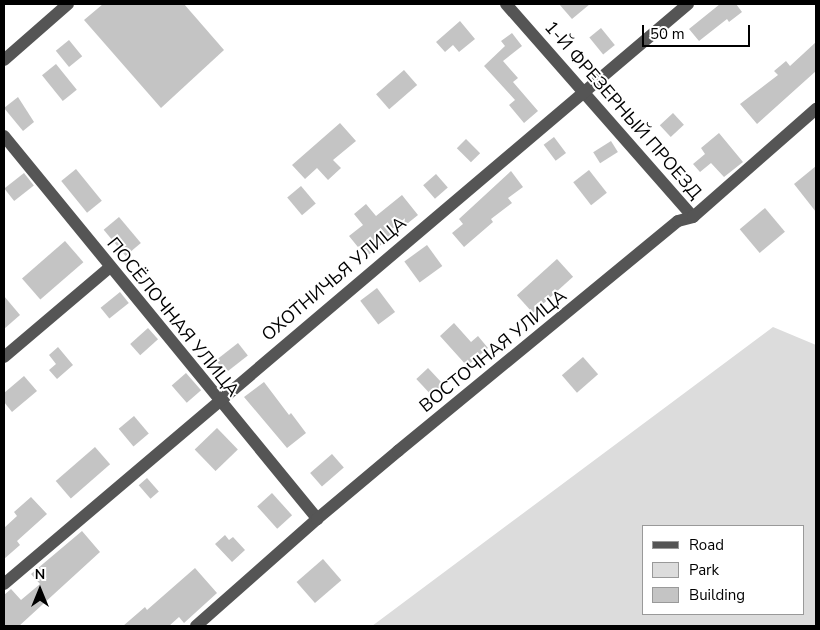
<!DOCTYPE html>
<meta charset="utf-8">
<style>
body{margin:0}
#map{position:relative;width:820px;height:630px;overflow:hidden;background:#fff;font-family:"Nunito Sans",sans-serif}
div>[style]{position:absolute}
.green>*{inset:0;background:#dcdcdc}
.building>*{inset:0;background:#c4c4c4;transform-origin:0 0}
.minor>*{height:12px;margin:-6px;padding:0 6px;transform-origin:6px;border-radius:6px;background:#555}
span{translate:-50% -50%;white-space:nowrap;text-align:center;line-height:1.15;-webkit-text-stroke:4px #fff;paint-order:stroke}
.street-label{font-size:18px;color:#000}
.frame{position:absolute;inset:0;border:5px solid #000;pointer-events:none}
.legend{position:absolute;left:642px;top:525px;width:162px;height:90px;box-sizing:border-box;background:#fff;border:1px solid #999;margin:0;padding:6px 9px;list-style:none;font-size:15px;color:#000}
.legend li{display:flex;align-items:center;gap:10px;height:25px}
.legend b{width:25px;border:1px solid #999}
.north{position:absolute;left:15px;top:565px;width:50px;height:50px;-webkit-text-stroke:4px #fff;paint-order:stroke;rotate:0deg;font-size:14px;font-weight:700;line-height:20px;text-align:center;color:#000}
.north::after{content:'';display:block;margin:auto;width:18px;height:22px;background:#000;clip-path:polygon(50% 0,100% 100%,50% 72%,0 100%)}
.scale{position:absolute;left:642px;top:25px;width:108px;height:22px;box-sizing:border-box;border:2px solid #000;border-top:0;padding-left:6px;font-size:15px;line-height:18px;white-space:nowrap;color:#000;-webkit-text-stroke:4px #fff;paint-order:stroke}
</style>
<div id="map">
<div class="green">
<i style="clip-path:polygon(evenodd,773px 327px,816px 345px,816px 626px,372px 626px,773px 327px,644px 526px,804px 526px,804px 614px,644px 614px,644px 526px)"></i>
</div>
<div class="building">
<i style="clip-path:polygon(103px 4px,184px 4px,224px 50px,161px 108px,84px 20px)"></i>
<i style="clip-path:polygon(559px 4px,590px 4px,572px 19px)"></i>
<i style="clip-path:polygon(720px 4px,736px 4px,742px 12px,729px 22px,727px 19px,699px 41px,689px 29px)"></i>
<i style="clip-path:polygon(460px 21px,475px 39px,459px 52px,453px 45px,445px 52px,436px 42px)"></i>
<i style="left:601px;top:28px;width:22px;height:15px;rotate:51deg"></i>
<i style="clip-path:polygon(512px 33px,522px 46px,503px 61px,518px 78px,513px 82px,538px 111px,524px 123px,509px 105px,515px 100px,484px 66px,505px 46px,501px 41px)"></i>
<i style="left:69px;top:40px;width:21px;height:17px;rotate:51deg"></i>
<i style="clip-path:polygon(816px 42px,816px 71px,757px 124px,740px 104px,778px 75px,774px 71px,786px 61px,790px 66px)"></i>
<i style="left:56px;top:64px;width:33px;height:18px;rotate:51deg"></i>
<i style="left:404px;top:70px;width:20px;height:37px;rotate:49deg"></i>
<i style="clip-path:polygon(18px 97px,34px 122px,23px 131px,4px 108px)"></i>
<i style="left:673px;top:113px;width:16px;height:18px;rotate:47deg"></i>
<i style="clip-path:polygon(340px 123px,356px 141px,333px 160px,341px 168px,328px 180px,317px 168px,305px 179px,292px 165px)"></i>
<i style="clip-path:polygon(719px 133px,743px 162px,724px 177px,711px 163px,700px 172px,693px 164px,705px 154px,701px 148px)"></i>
<i style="left:554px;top:137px;width:20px;height:13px;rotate:53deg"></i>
<i style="left:466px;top:139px;width:20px;height:13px;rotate:45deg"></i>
<i style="left:611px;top:141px;width:13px;height:21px;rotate:58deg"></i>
<i style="clip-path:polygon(816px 166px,816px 212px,794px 184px)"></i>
<i style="left:76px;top:169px;width:41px;height:19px;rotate:51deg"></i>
<i style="left:589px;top:170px;width:29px;height:20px;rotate:52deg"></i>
<i style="clip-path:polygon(511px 171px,523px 187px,508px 198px,512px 203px,491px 219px,493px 222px,464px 247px,452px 233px,463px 224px,459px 219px)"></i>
<i style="left:24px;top:173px;width:16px;height:25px;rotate:52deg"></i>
<i style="left:436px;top:174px;width:18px;height:17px;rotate:49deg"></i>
<i style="left:301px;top:186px;width:23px;height:18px;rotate:50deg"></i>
<i style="clip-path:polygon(402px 195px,418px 215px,366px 257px,349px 236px,363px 225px,354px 214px,366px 204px,376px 216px)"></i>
<i style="left:765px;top:208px;width:31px;height:33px;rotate:50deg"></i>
<i style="left:119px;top:217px;width:34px;height:20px;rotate:50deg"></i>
<i style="left:65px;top:241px;width:28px;height:57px;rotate:49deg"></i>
<i style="left:427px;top:245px;width:26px;height:28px;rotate:54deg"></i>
<i style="left:557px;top:259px;width:24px;height:54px;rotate:48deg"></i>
<i style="left:377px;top:288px;width:30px;height:21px;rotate:53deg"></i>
<i style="left:120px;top:292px;width:14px;height:25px;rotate:51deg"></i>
<i style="clip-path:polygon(4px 296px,20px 315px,4px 329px)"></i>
<i style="clip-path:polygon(454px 323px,471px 342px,478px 336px,488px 348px,467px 366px,440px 336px)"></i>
<i style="left:148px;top:328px;width:15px;height:24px;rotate:48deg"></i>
<i style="left:238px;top:343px;width:16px;height:28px;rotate:52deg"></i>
<i style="clip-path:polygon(58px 347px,73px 365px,57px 379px,49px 370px,56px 364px,49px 355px)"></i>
<i style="left:583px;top:357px;width:23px;height:28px;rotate:49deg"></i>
<i style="left:428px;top:368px;width:23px;height:16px;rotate:47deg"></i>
<i style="left:186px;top:373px;width:23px;height:19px;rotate:49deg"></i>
<i style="clip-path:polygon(24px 376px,37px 391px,12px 412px,4px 402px,4px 393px)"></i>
<i style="clip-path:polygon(264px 382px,289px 415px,291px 413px,306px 433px,287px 448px,244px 397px)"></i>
<i style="left:134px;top:416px;width:23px;height:20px;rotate:50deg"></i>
<i style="left:217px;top:428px;width:30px;height:31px;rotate:46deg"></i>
<i style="left:95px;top:447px;width:23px;height:52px;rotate:49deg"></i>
<i style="left:332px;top:454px;width:18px;height:29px;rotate:49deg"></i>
<i style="left:147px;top:478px;width:18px;height:11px;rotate:49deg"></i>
<i style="left:272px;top:493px;width:30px;height:20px;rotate:48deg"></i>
<i style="clip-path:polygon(31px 497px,47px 514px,17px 541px,20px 545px,4px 559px,4px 528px,17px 516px,14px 512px)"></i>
<i style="clip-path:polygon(82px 531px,100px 552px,19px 626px,4px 626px,4px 595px,11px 589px,21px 600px,40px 584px,31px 574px)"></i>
<i style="clip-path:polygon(225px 535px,229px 540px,233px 537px,245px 550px,232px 562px,215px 544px)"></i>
<i style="left:323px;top:559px;width:28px;height:35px;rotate:49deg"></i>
<i style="clip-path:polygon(195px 568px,217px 593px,184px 623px,179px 617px,169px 626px,123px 626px,145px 607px,147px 610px)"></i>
</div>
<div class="minor">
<i style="left:506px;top:4px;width:283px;rotate:48.7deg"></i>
<i style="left:4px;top:60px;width:85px;rotate:-41.2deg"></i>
<i style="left:4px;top:136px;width:495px;rotate:50.7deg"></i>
<i style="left:4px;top:357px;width:138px;rotate:-40.3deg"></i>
<i style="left:4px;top:584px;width:897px;rotate:-40.3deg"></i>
<i style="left:196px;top:626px;width:162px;rotate:-41.5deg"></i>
<i style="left:317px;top:519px;width:106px;rotate:-40deg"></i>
<i style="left:398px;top:451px;width:362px;rotate:-39.4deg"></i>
<i style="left:678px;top:221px;width:16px;rotate:-15deg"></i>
<i style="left:693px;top:217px;width:164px;rotate:-41.3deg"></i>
</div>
<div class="street-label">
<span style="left:623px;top:110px;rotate:49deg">1-Й ФРЕЗЕРНЫЙ ПРОЕЗД</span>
<span style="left:334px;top:279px;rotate:-40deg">ОХОТНИЧЬЯ УЛИЦА</span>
<span style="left:173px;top:317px;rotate:51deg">ПОСЁЛОЧНАЯ УЛИЦА</span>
<span style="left:493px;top:351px;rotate:-39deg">ВОСТОЧНАЯ УЛИЦА</span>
</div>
<div class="frame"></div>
<ul class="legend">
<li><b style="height:6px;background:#555"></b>Road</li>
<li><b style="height:14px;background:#dcdcdc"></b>Park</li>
<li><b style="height:14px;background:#c4c4c4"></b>Building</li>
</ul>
<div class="north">N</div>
<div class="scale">50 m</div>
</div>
